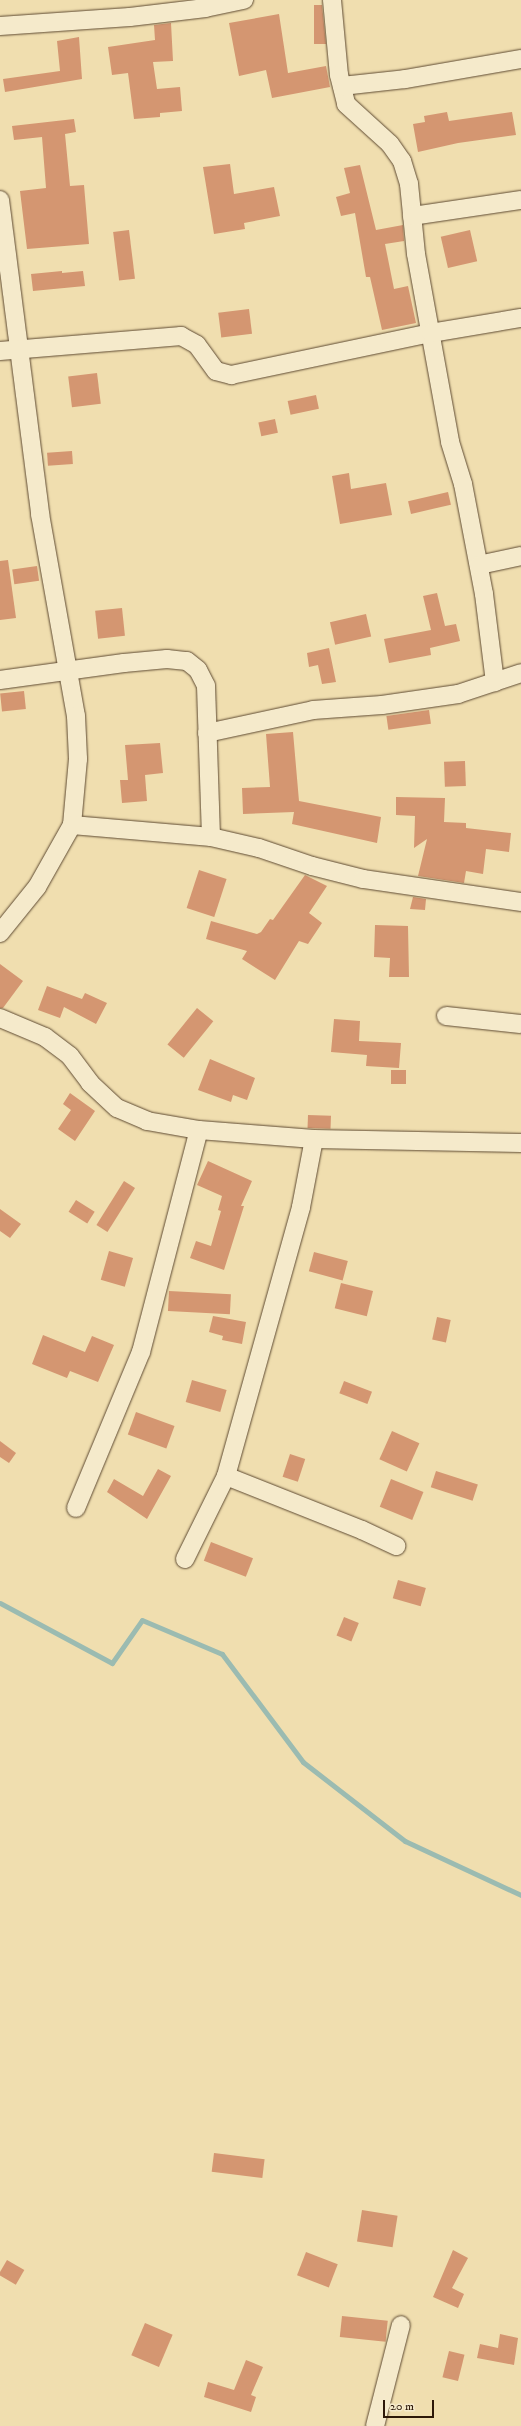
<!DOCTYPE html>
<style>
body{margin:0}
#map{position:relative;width:521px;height:2426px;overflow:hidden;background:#f0deaf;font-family:"IM FELL DW Pica",serif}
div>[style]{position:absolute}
.stream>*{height:5px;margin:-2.5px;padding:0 2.5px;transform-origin:2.5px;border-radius:2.5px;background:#9bbbb1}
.building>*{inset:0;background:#d49671;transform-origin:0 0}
.roads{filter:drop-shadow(0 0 1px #5e4a32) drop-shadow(0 0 1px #5e4a32)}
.minor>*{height:18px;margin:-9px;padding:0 9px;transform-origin:9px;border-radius:9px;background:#f5eacb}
span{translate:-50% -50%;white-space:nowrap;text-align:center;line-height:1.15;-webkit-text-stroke:3.5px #f5eacb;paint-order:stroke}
.scale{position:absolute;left:383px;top:2400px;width:51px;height:18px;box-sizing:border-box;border:2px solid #2d1808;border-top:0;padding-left:5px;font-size:12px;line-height:14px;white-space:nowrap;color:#2d1808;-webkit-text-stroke:3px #f5eacb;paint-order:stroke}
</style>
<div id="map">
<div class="stream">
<i style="left:0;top:1603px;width:127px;rotate:28.2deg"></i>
<i style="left:112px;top:1663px;width:52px;rotate:-55.1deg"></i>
<i style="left:142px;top:1620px;width:87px;rotate:23deg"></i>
<i style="left:222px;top:1654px;width:135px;rotate:53.1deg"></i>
<i style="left:303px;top:1762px;width:129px;rotate:37.8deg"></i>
<i style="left:405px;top:1841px;width:128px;rotate:25deg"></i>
</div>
<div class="building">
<i style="clip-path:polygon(314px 5px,322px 5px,326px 44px,314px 44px)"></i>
<i style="clip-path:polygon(279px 14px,288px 73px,326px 66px,330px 87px,272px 98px,266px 70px,239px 76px,229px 23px)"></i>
<i style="clip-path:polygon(171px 23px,173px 61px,153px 62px,157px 89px,180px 87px,182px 111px,160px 113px,160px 117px,134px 119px,128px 73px,112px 75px,108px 47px,155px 40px,154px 25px)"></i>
<i style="clip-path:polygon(79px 37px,82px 79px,5px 92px,3px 79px,60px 71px,57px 41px)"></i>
<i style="clip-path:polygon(447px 112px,449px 121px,512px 112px,516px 135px,458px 143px,418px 152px,413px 124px,425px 122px,424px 116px)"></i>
<i style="clip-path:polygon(74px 119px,76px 132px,65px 134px,70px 186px,84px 185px,89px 244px,27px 249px,20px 191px,46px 188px,42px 137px,14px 140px,12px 126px)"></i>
<i style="clip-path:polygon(230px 164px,234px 194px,274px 187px,280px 216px,244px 223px,245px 229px,214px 234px,203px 167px)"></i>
<i style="clip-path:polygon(360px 165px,376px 230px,403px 225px,404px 241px,385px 244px,394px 289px,408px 286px,416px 323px,382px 330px,370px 277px,366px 277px,355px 213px,341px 216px,336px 197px,350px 193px,344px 168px)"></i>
<i style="left:129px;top:230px;width:49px;height:16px;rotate:83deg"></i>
<i style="left:470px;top:230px;width:32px;height:30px;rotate:77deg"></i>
<i style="clip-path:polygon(62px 271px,62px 273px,83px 271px,85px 286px,33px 291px,31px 274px)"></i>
<i style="left:249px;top:309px;width:25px;height:31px;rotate:83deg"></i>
<i style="left:97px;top:373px;width:31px;height:29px;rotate:83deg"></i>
<i style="left:316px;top:395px;width:14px;height:29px;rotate:78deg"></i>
<i style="left:275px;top:419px;width:14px;height:17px;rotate:78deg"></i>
<i style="left:72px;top:451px;width:13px;height:25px;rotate:86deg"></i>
<i style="clip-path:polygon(349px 473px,351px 489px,386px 483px,392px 515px,340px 524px,332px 476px)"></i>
<i style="left:448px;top:492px;width:13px;height:41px;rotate:77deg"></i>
<i style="clip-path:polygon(8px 560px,16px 618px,0 620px,0 561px)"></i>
<i style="left:37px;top:566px;width:15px;height:25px;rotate:82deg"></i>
<i style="clip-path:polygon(437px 593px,445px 626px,456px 624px,460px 641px,430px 648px,431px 655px,389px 663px,384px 639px,431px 630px,423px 596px)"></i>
<i style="left:122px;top:608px;width:28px;height:27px;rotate:84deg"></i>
<i style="left:366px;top:614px;width:23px;height:37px;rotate:77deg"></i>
<i style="clip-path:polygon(329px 648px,336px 682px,322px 684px,318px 665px,309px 667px,307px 653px)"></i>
<i style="left:24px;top:691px;width:18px;height:24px;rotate:84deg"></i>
<i style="left:429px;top:710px;width:14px;height:43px;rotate:82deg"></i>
<i style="clip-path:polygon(293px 732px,299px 801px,381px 817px,377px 843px,292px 824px,294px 812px,243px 814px,242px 788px,270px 787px,266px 734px)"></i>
<i style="clip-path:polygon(160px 743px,163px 773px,145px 775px,147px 801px,122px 803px,120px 780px,128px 780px,125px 745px)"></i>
<i style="left:465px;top:761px;width:25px;height:21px;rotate:88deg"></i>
<i style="clip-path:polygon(396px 797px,445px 798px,444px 822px,466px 823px,466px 828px,511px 833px,509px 852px,486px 849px,483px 874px,466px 871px,464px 883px,418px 876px,427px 839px,414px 848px,415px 816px,396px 815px)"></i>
<i style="left:199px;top:870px;width:29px;height:40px;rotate:18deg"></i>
<i style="clip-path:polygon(305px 875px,327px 886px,309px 913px,322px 923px,308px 944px,299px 941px,275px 980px,242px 959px,247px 951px,206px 939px,211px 921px,257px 934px,261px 932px,270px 919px,273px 920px)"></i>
<i style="clip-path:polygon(413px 897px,426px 899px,425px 910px,410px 909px)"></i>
<i style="clip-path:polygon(375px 925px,408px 926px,409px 977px,389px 977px,390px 958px,374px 957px)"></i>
<i style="clip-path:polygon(0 964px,23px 981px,3px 1008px,0 1008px)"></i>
<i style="clip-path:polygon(47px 986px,82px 999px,85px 993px,107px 1003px,96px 1024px,64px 1007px,60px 1018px,38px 1010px)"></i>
<i style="left:197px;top:1008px;width:21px;height:47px;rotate:39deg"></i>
<i style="clip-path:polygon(334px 1019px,360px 1021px,359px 1041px,401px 1043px,399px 1068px,366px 1066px,367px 1055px,331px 1052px)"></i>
<i style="clip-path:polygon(210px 1059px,255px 1078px,247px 1100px,233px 1095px,231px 1102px,198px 1090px)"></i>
<i style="left:391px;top:1070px;width:15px;height:14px"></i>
<i style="clip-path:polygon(70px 1093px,95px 1111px,75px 1141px,58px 1129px,71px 1110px,63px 1104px)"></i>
<i style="left:308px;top:1115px;width:23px;height:13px;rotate:2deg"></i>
<i style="clip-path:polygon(208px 1161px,252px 1181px,241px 1206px,244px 1206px,224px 1270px,190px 1258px,196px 1241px,211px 1246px,221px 1211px,218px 1210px,222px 1196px,197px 1185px)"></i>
<i style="left:124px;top:1181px;width:13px;height:52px;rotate:32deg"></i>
<i style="left:76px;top:1200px;width:22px;height:14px;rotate:32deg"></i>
<i style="clip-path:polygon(0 1209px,21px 1224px,10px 1238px,0 1231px)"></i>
<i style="left:109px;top:1251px;width:25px;height:30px;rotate:16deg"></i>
<i style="left:314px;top:1252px;width:35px;height:20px;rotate:15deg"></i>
<i style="left:341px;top:1283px;width:33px;height:26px;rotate:14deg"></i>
<i style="left:169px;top:1291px;width:62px;height:20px;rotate:3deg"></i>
<i style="clip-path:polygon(213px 1316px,246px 1322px,242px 1344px,222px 1340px,223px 1336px,209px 1332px)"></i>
<i style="left:437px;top:1317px;width:14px;height:23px;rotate:12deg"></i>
<i style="clip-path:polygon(43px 1335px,85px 1352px,92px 1336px,114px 1345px,98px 1382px,70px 1371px,67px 1378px,32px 1364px)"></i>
<i style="left:192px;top:1380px;width:36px;height:23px;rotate:16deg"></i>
<i style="left:344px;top:1381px;width:30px;height:13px;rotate:21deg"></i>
<i style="left:136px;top:1412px;width:41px;height:24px;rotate:20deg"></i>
<i style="left:392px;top:1431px;width:30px;height:31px;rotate:24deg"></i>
<i style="clip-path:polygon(0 1441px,16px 1453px,9px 1463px,0 1457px)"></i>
<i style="left:290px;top:1454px;width:16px;height:24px;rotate:18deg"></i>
<i style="clip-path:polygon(158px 1469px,171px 1476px,147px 1519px,107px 1492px,114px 1479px,143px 1496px)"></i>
<i style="left:436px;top:1471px;width:44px;height:17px;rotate:18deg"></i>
<i style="left:391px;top:1479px;width:35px;height:30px;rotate:22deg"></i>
<i style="left:211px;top:1542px;width:45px;height:20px;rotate:21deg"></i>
<i style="left:398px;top:1580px;width:29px;height:19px;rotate:16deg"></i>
<i style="left:344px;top:1617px;width:16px;height:20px;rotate:22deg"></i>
<i style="left:214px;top:2153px;width:51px;height:19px;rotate:7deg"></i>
<i style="left:362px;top:2210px;width:36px;height:32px;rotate:9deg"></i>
<i style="clip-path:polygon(453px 2250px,468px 2258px,452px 2288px,464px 2294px,458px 2308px,433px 2297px)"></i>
<i style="left:306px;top:2252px;width:34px;height:25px;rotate:21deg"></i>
<i style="left:7px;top:2260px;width:20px;height:17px;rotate:30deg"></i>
<i style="left:342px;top:2316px;width:46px;height:21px;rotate:6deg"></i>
<i style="left:145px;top:2323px;width:30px;height:35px;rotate:23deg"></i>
<i style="clip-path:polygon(500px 2334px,518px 2338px,514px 2365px,477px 2358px,480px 2344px,498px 2348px)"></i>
<i style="left:449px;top:2351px;width:16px;height:27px;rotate:14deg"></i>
<i style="clip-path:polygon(246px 2360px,263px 2367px,251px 2395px,256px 2397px,251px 2412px,204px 2397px,208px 2382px,234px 2390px)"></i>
</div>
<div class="roads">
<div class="minor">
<i style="left:332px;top:0;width:75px;rotate:84.7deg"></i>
<i style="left:339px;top:75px;width:30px;rotate:76deg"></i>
<i style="left:346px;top:104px;width:59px;rotate:42.3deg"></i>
<i style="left:390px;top:144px;width:21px;rotate:55deg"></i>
<i style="left:402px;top:161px;width:24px;rotate:73deg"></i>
<i style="left:409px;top:184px;width:70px;rotate:84.3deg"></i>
<i style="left:416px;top:254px;width:191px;rotate:79.7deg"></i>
<i style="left:450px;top:442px;width:44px;rotate:72.8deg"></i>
<i style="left:463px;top:484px;width:112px;rotate:79.2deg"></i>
<i style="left:484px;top:594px;width:89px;rotate:82.9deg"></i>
<i style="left:0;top:26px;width:130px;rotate:-4deg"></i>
<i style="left:130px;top:17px;width:76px;rotate:-6.8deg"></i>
<i style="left:205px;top:8px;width:40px;rotate:-12deg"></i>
<i style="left:342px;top:86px;width:63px;rotate:-6.3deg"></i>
<i style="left:405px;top:79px;width:118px;rotate:-9.8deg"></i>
<i style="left:0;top:200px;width:317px;rotate:82.7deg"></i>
<i style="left:40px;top:514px;width:205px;rotate:79.9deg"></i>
<i style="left:76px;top:716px;width:43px;rotate:87.3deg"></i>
<i style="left:78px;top:759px;width:66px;rotate:95.2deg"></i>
<i style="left:72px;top:825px;width:71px;rotate:119.4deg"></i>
<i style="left:37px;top:887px;width:59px;rotate:128.8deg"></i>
<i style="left:412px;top:216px;width:110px;rotate:-8.4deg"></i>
<i style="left:0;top:351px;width:182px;rotate:-4.7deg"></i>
<i style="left:181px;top:336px;width:18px;rotate:29deg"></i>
<i style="left:197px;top:345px;width:32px;rotate:54deg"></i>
<i style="left:216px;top:371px;width:16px;rotate:15deg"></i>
<i style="left:231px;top:375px;width:204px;rotate:-11.9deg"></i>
<i style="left:431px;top:333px;width:91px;rotate:-9.5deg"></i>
<i style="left:479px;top:565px;width:43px;rotate:-12.1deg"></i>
<i style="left:0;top:680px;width:125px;rotate:-7.8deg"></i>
<i style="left:124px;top:663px;width:43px;rotate:-5.3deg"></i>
<i style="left:167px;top:659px;width:20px;rotate:6deg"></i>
<i style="left:187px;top:661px;width:14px;rotate:39deg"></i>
<i style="left:198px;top:670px;width:18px;rotate:63deg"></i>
<i style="left:206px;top:686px;width:151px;rotate:88.1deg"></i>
<i style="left:207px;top:733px;width:108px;rotate:-12.2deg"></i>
<i style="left:313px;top:710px;width:69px;rotate:-4.1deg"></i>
<i style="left:382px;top:705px;width:77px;rotate:-8.2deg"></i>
<i style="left:458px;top:694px;width:66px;rotate:-18.4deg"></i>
<i style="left:72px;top:825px;width:140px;rotate:4.9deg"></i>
<i style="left:211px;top:837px;width:49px;rotate:12.9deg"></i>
<i style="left:259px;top:848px;width:56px;rotate:18.8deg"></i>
<i style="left:312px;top:866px;width:53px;rotate:14.3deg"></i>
<i style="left:363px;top:879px;width:160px;rotate:8.3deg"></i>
<i style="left:446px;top:1016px;width:75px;rotate:6.1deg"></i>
<i style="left:0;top:1018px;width:49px;rotate:22.9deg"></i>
<i style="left:45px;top:1037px;width:31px;rotate:37deg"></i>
<i style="left:70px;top:1056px;width:34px;rotate:53deg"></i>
<i style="left:90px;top:1083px;width:37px;rotate:43deg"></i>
<i style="left:117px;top:1108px;width:33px;rotate:23deg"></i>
<i style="left:147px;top:1121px;width:53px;rotate:9.8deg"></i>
<i style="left:199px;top:1130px;width:115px;rotate:4.5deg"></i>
<i style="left:314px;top:1139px;width:207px;rotate:1.1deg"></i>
<i style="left:226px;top:1476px;width:146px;rotate:21.7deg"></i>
<i style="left:362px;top:1530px;width:38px;rotate:25deg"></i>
<i style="left:76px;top:1508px;width:169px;rotate:-67.4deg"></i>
<i style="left:141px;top:1352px;width:229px;rotate:-75.4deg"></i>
<i style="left:185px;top:1559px;width:93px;rotate:-63.7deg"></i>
<i style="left:226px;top:1476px;width:279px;rotate:-74.4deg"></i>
<i style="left:301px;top:1207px;width:69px;rotate:-79.2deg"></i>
<i style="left:375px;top:2426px;width:104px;rotate:-75.6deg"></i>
</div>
</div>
<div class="scale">20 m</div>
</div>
